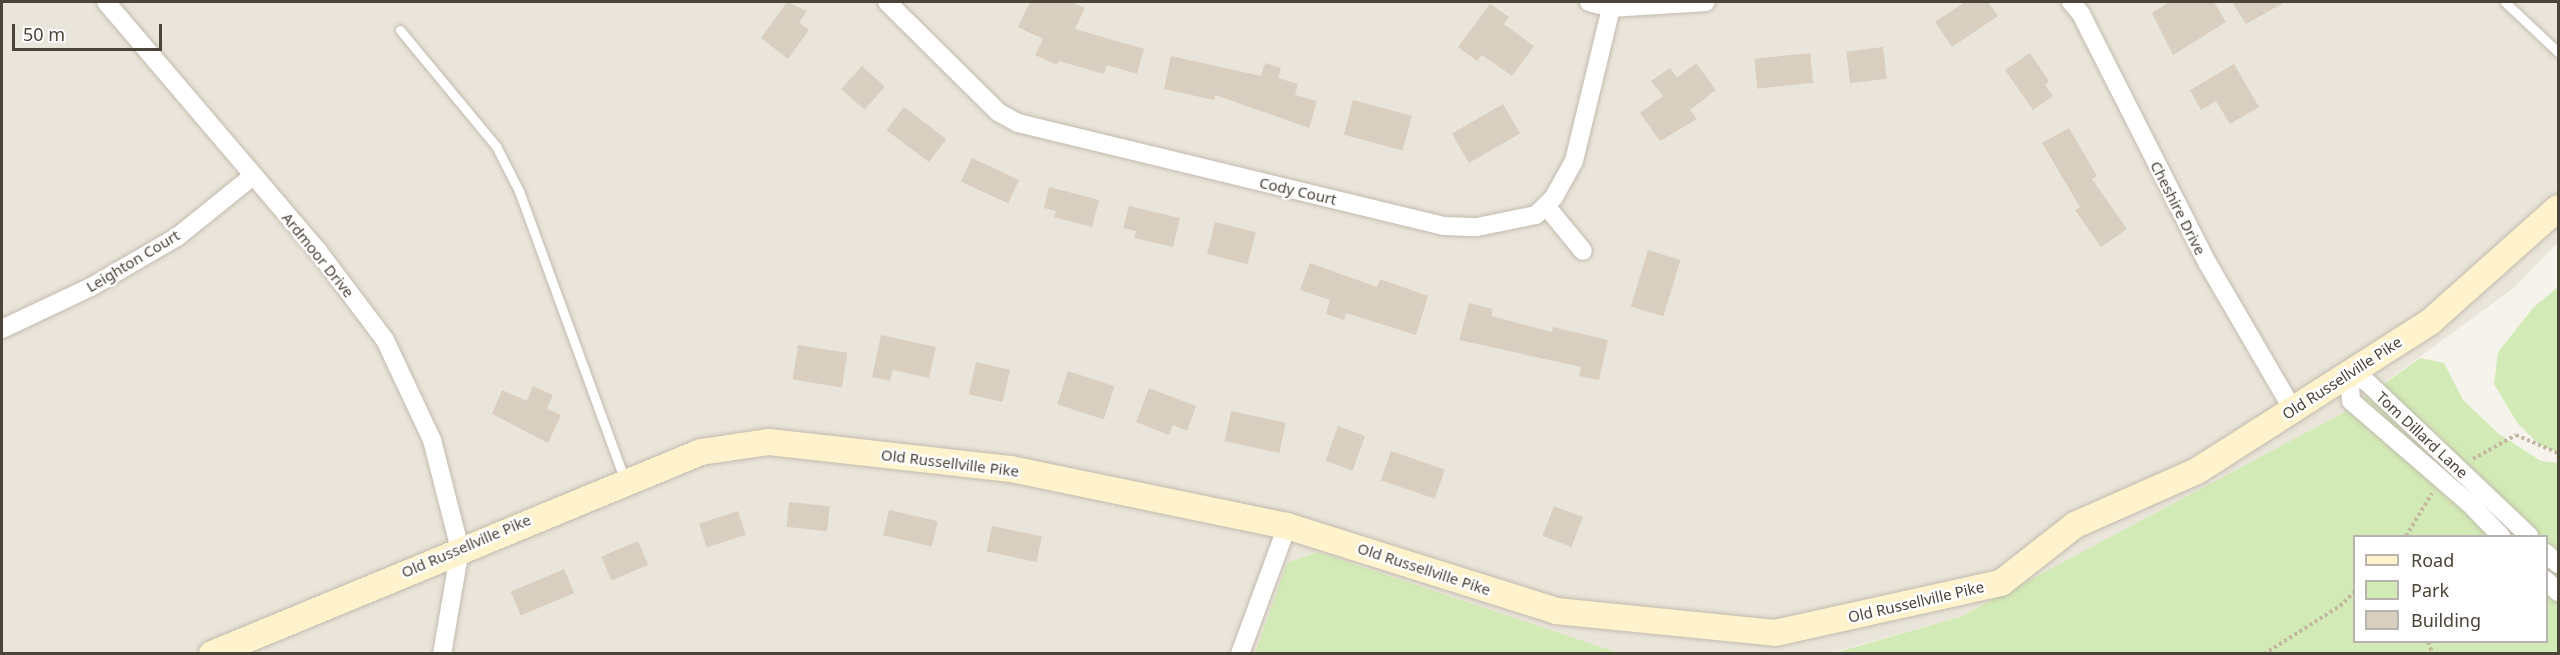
<!DOCTYPE html>
<style>
body{margin:0}
#map{position:relative;width:2560px;height:655px;overflow:hidden;background:#f6f3ec;font-family:"Noto Sans",sans-serif}
div>[style]{position:absolute}
.residential>*{inset:0;background:#eae5da}
.green>*{inset:0;background:#d2eab5}
.building>*{inset:0;background:#d8cfc1;transform-origin:0 0}
.path>*{height:4px;margin-top:-2px;transform-origin:0;background:repeating-linear-gradient(90deg,#c4b79f 0 3px,transparent 0 6px)}
.roads{filter:drop-shadow(0 0 2px #c2bbae) drop-shadow(0 0 2px #c2bbae)}
.lane>*{height:9px;margin:-4.5px;padding:0 4.5px;transform-origin:4.5px;border-radius:4.5px;background:#fff}
.street>*{height:18px;margin:-9px;padding:0 9px;transform-origin:9px;border-radius:9px;background:#fff}
.secondary>*{height:26px;margin:-13px;padding:0 13px;transform-origin:13px;border-radius:13px;background:#fff3cd}
span{translate:-50% -50%;white-space:nowrap;text-align:center;line-height:1.15;-webkit-text-stroke:5px #fff;paint-order:stroke}
.street-label{font-size:15px;color:#4b4439}
.frame{position:absolute;inset:0;border:3px solid #4b4439;pointer-events:none}
.legend{position:absolute;left:2353px;top:535px;width:195px;height:108px;box-sizing:border-box;background:#fff;border:2px solid #b7b4b0;margin:0;padding:8px 10px;list-style:none;font-size:18px;color:#4b4439}
.legend li{display:flex;align-items:center;gap:12px;height:30px}
.legend b{width:30px;border:2px solid #b7b4b0}
.scale{position:absolute;left:12px;top:24px;width:150px;height:27px;box-sizing:border-box;border:3px solid #4b4439;border-top:0;padding-left:8px;font-size:18px;line-height:21px;white-space:nowrap;color:#4b4439;-webkit-text-stroke:4px #fff;paint-order:stroke}
</style>
<div id="map">
<div class="residential">
<i style="clip-path:polygon(2px 2px,2558px 2px,2558px 242px,2515px 287px,2343px 413px,1960px 617px,1830px 653px,1619px 653px,1318px 552px,1287px 563px,1255px 653px,2px 653px)"></i>
</div>
<div class="green">
<i style="clip-path:polygon(2558px 287px,2558px 453px,2540px 445px,2518px 424px,2494px 384px,2498px 352px,2534px 307px)"></i>
<i style="clip-path:polygon(evenodd,2420px 358px,2444px 363px,2463px 400px,2499px 434px,2541px 461px,2558px 463px,2558px 653px,1830px 654px,1960px 617px,2343px 413px,2420px 358px,2354px 536px,2546px 536px,2546px 642px,2354px 642px,2354px 536px)"></i>
<i style="clip-path:polygon(1318px 552px,1619px 653px,1255px 653px,1287px 563px)"></i>
</div>
<div class="building">
<i style="clip-path:polygon(787px 2px,807px 11px,799px 22px,809px 30px,788px 59px,761px 38px)"></i>
<i style="clip-path:polygon(1030px 2px,1071px 2px,1085px 8px,1075px 29px,1144px 49px,1137px 74px,1107px 65px,1104px 74px,1059px 61px,1057px 65px,1035px 55px,1043px 39px,1018px 27px)"></i>
<i style="clip-path:polygon(1965px 2px,1988px 2px,1998px 16px,1952px 47px,1935px 22px)"></i>
<i style="clip-path:polygon(2169px 2px,2214px 2px,2226px 22px,2173px 55px,2152px 13px)"></i>
<i style="clip-path:polygon(2232px 2px,2285px 2px,2246px 24px)"></i>
<i style="clip-path:polygon(1490px 4px,1509px 17px,1504px 24px,1534px 46px,1512px 76px,1482px 55px,1477px 61px,1458px 47px)"></i>
<i style="left:1883px;top:47px;width:32px;height:37px;rotate:83deg"></i>
<i style="left:1810px;top:53px;width:30px;height:56px;rotate:84deg"></i>
<i style="clip-path:polygon(2030px 53px,2049px 81px,2045px 85px,2053px 96px,2033px 110px,2005px 70px)"></i>
<i style="clip-path:polygon(1171px 56px,1261px 76px,1265px 63px,1281px 68px,1278px 78px,1298px 84px,1295px 95px,1317px 101px,1309px 128px,1215px 95px,1214px 100px,1164px 89px)"></i>
<i style="clip-path:polygon(1696px 63px,1716px 90px,1690px 110px,1697px 119px,1660px 141px,1640px 113px,1663px 96px,1651px 81px,1670px 68px,1677px 78px)"></i>
<i style="clip-path:polygon(2234px 64px,2259px 107px,2230px 124px,2216px 101px,2201px 110px,2190px 90px)"></i>
<i style="left:862px;top:66px;width:31px;height:31px;rotate:42deg"></i>
<i style="left:1353px;top:100px;width:61px;height:36px;rotate:15deg"></i>
<i style="left:1503px;top:104px;width:34px;height:59px;rotate:60deg"></i>
<i style="left:904px;top:107px;width:53px;height:29px;rotate:37deg"></i>
<i style="clip-path:polygon(2069px 128px,2097px 176px,2092px 179px,2127px 229px,2101px 247px,2075px 210px,2080px 207px,2042px 143px)"></i>
<i style="left:972px;top:158px;width:52px;height:26px;rotate:25deg"></i>
<i style="clip-path:polygon(1049px 187px,1099px 200px,1092px 227px,1054px 217px,1056px 211px,1044px 208px)"></i>
<i style="clip-path:polygon(1129px 206px,1180px 218px,1173px 247px,1134px 238px,1136px 231px,1123px 228px)"></i>
<i style="left:1215px;top:222px;width:42px;height:33px;rotate:14deg"></i>
<i style="left:1648px;top:250px;width:34px;height:59px;rotate:17deg"></i>
<i style="clip-path:polygon(1310px 263px,1377px 287px,1380px 279px,1428px 296px,1416px 335px,1346px 313px,1344px 320px,1326px 314px,1330px 300px,1300px 290px)"></i>
<i style="clip-path:polygon(1469px 303px,1493px 309px,1491px 316px,1552px 332px,1553px 327px,1608px 340px,1599px 380px,1579px 376px,1581px 367px,1459px 340px)"></i>
<i style="clip-path:polygon(881px 335px,936px 347px,929px 378px,893px 370px,890px 381px,872px 377px)"></i>
<i style="left:798px;top:345px;width:50px;height:35px;rotate:9deg"></i>
<i style="left:976px;top:362px;width:35px;height:33px;rotate:13deg"></i>
<i style="left:1068px;top:371px;width:49px;height:35px;rotate:18deg"></i>
<i style="clip-path:polygon(533px 386px,553px 395px,547px 409px,561px 415px,548px 443px,492px 414px,502px 390px,527px 401px)"></i>
<i style="clip-path:polygon(1149px 388px,1196px 406px,1187px 431px,1173px 425px,1169px 435px,1136px 422px)"></i>
<i style="left:1231px;top:411px;width:56px;height:31px;rotate:12deg"></i>
<i style="left:1338px;top:426px;width:29px;height:37px;rotate:20deg"></i>
<i style="left:1391px;top:451px;width:57px;height:31px;rotate:19deg"></i>
<i style="left:789px;top:502px;width:41px;height:25px;rotate:6deg"></i>
<i style="left:1554px;top:506px;width:31px;height:32px;rotate:21deg"></i>
<i style="left:889px;top:510px;width:50px;height:26px;rotate:13deg"></i>
<i style="left:738px;top:511px;width:25px;height:41px;rotate:72deg"></i>
<i style="left:992px;top:526px;width:51px;height:26px;rotate:12deg"></i>
<i style="left:638px;top:541px;width:26px;height:40px;rotate:67deg"></i>
<i style="left:564px;top:569px;width:26px;height:58px;rotate:67deg"></i>
</div>
<div class="path">
<i style="left:2473px;top:459px;width:49px;rotate:-29.2deg"></i>
<i style="left:2516px;top:435px;width:46px;rotate:23.2deg"></i>
<i style="left:2406px;top:536px;width:50px;rotate:-58.8deg"></i>
<i style="left:2428px;top:642px;width:13px;rotate:67deg"></i>
<i style="left:2264px;top:654px;width:90px;rotate:-32.3deg"></i>
<i style="left:2340px;top:606px;width:20px;rotate:-45deg"></i>
</div>
<div class="roads">
<div class="lane">
<i style="left:2505px;top:2px;width:73px;rotate:43.3deg"></i>
<i style="left:400px;top:30px;width:151px;rotate:50.4deg"></i>
<i style="left:496px;top:146px;width:51px;rotate:62.9deg"></i>
<i style="left:519px;top:191px;width:309px;rotate:69.9deg"></i>
</div>
<div class="street">
<i style="left:106px;top:2px;width:327px;rotate:49.6deg"></i>
<i style="left:318px;top:251px;width:111px;rotate:53deg"></i>
<i style="left:385px;top:340px;width:110px;rotate:64.8deg"></i>
<i style="left:432px;top:440px;width:113px;rotate:75.6deg"></i>
<i style="left:460px;top:549px;width:107px;rotate:99.7deg"></i>
<i style="left:887px;top:2px;width:156px;rotate:44.7deg"></i>
<i style="left:998px;top:112px;width:23px;rotate:29deg"></i>
<i style="left:1018px;top:123px;width:438px;rotate:13.6deg"></i>
<i style="left:1444px;top:226px;width:33px;rotate:2deg"></i>
<i style="left:1477px;top:227px;width:60px;rotate:-11.5deg"></i>
<i style="left:1536px;top:215px;width:25px;rotate:-45deg"></i>
<i style="left:1554px;top:197px;width:41px;rotate:-60.9deg"></i>
<i style="left:1574px;top:161px;width:157px;rotate:-76.4deg"></i>
<i style="left:1589px;top:2px;width:23px;rotate:15deg"></i>
<i style="left:1611px;top:8px;width:95px;rotate:-3.6deg"></i>
<i style="left:2071px;top:2px;width:16px;rotate:50deg"></i>
<i style="left:2081px;top:14px;width:280px;rotate:63.1deg"></i>
<i style="left:2208px;top:264px;width:169px;rotate:59.8deg"></i>
<i style="left:1546px;top:206px;width:58px;rotate:50.6deg"></i>
<i style="left:2px;top:329px;width:98px;rotate:-25.3deg"></i>
<i style="left:91px;top:287px;width:99px;rotate:-30.2deg"></i>
<i style="left:177px;top:237px;width:97px;rotate:-38.8deg"></i>
<i style="left:2349px;top:372px;width:22px;rotate:30deg"></i>
<i style="left:2368px;top:383px;width:222px;rotate:43.5deg"></i>
<i style="left:2349px;top:372px;width:29px;rotate:86deg"></i>
<i style="left:2351px;top:401px;width:157px;rotate:40.9deg"></i>
<i style="left:2470px;top:504px;width:45px;rotate:45.9deg"></i>
<i style="left:2546px;top:553px;width:16px;rotate:43deg"></i>
<i style="left:2546px;top:580px;width:17px;rotate:45deg"></i>
<i style="left:1240px;top:654px;width:136px;rotate:-69.8deg"></i>
</div>
<div class="secondary">
<i style="left:212px;top:654px;width:529px;rotate:-22.44deg"></i>
<i style="left:701px;top:452px;width:69px;rotate:-8.4deg"></i>
<i style="left:769px;top:442px;width:244px;rotate:6.4deg"></i>
<i style="left:1011px;top:469px;width:282px;rotate:11.7deg"></i>
<i style="left:1287px;top:526px;width:282px;rotate:17.5deg"></i>
<i style="left:1556px;top:611px;width:220px;rotate:5.7deg"></i>
<i style="left:1775px;top:633px;width:231px;rotate:-12.5deg"></i>
<i style="left:2001px;top:583px;width:94px;rotate:-38.1deg"></i>
<i style="left:2075px;top:525px;width:133px;rotate:-23.9deg"></i>
<i style="left:2197px;top:471px;width:277px;rotate:-32.6deg"></i>
<i style="left:2430px;top:322px;width:171px;rotate:-41.7deg"></i>
</div>
</div>
<div class="street-label">
<span style="left:1298px;top:191px;rotate:13deg">Cody Court</span>
<span style="left:2178px;top:208px;rotate:63deg">Cheshire Drive</span>
<span style="left:318px;top:255px;rotate:51deg">Ardmoor Drive</span>
<span style="left:133px;top:261px;rotate:-31deg">Leighton Court</span>
<span style="left:2342px;top:378px;rotate:-33deg">Old Russellville Pike</span>
<span style="left:2422px;top:435px;rotate:43deg">Tom Dillard Lane</span>
<span style="left:950px;top:463px;rotate:7deg">Old Russellville Pike</span>
<span style="left:466px;top:546px;rotate:-23deg">Old Russellville Pike</span>
<span style="left:1424px;top:569px;rotate:18deg">Old Russellville Pike</span>
<span style="left:1916px;top:602px;rotate:-13deg">Old Russellville Pike</span>
</div>
<div class="frame"></div>
<ul class="legend">
<li><b style="height:8px;background:#fff3cd"></b>Road</li>
<li><b style="height:16px;background:#d2eab5"></b>Park</li>
<li><b style="height:16px;background:#d8cfc1"></b>Building</li>
</ul>
<div class="scale">50 m</div>
</div>
